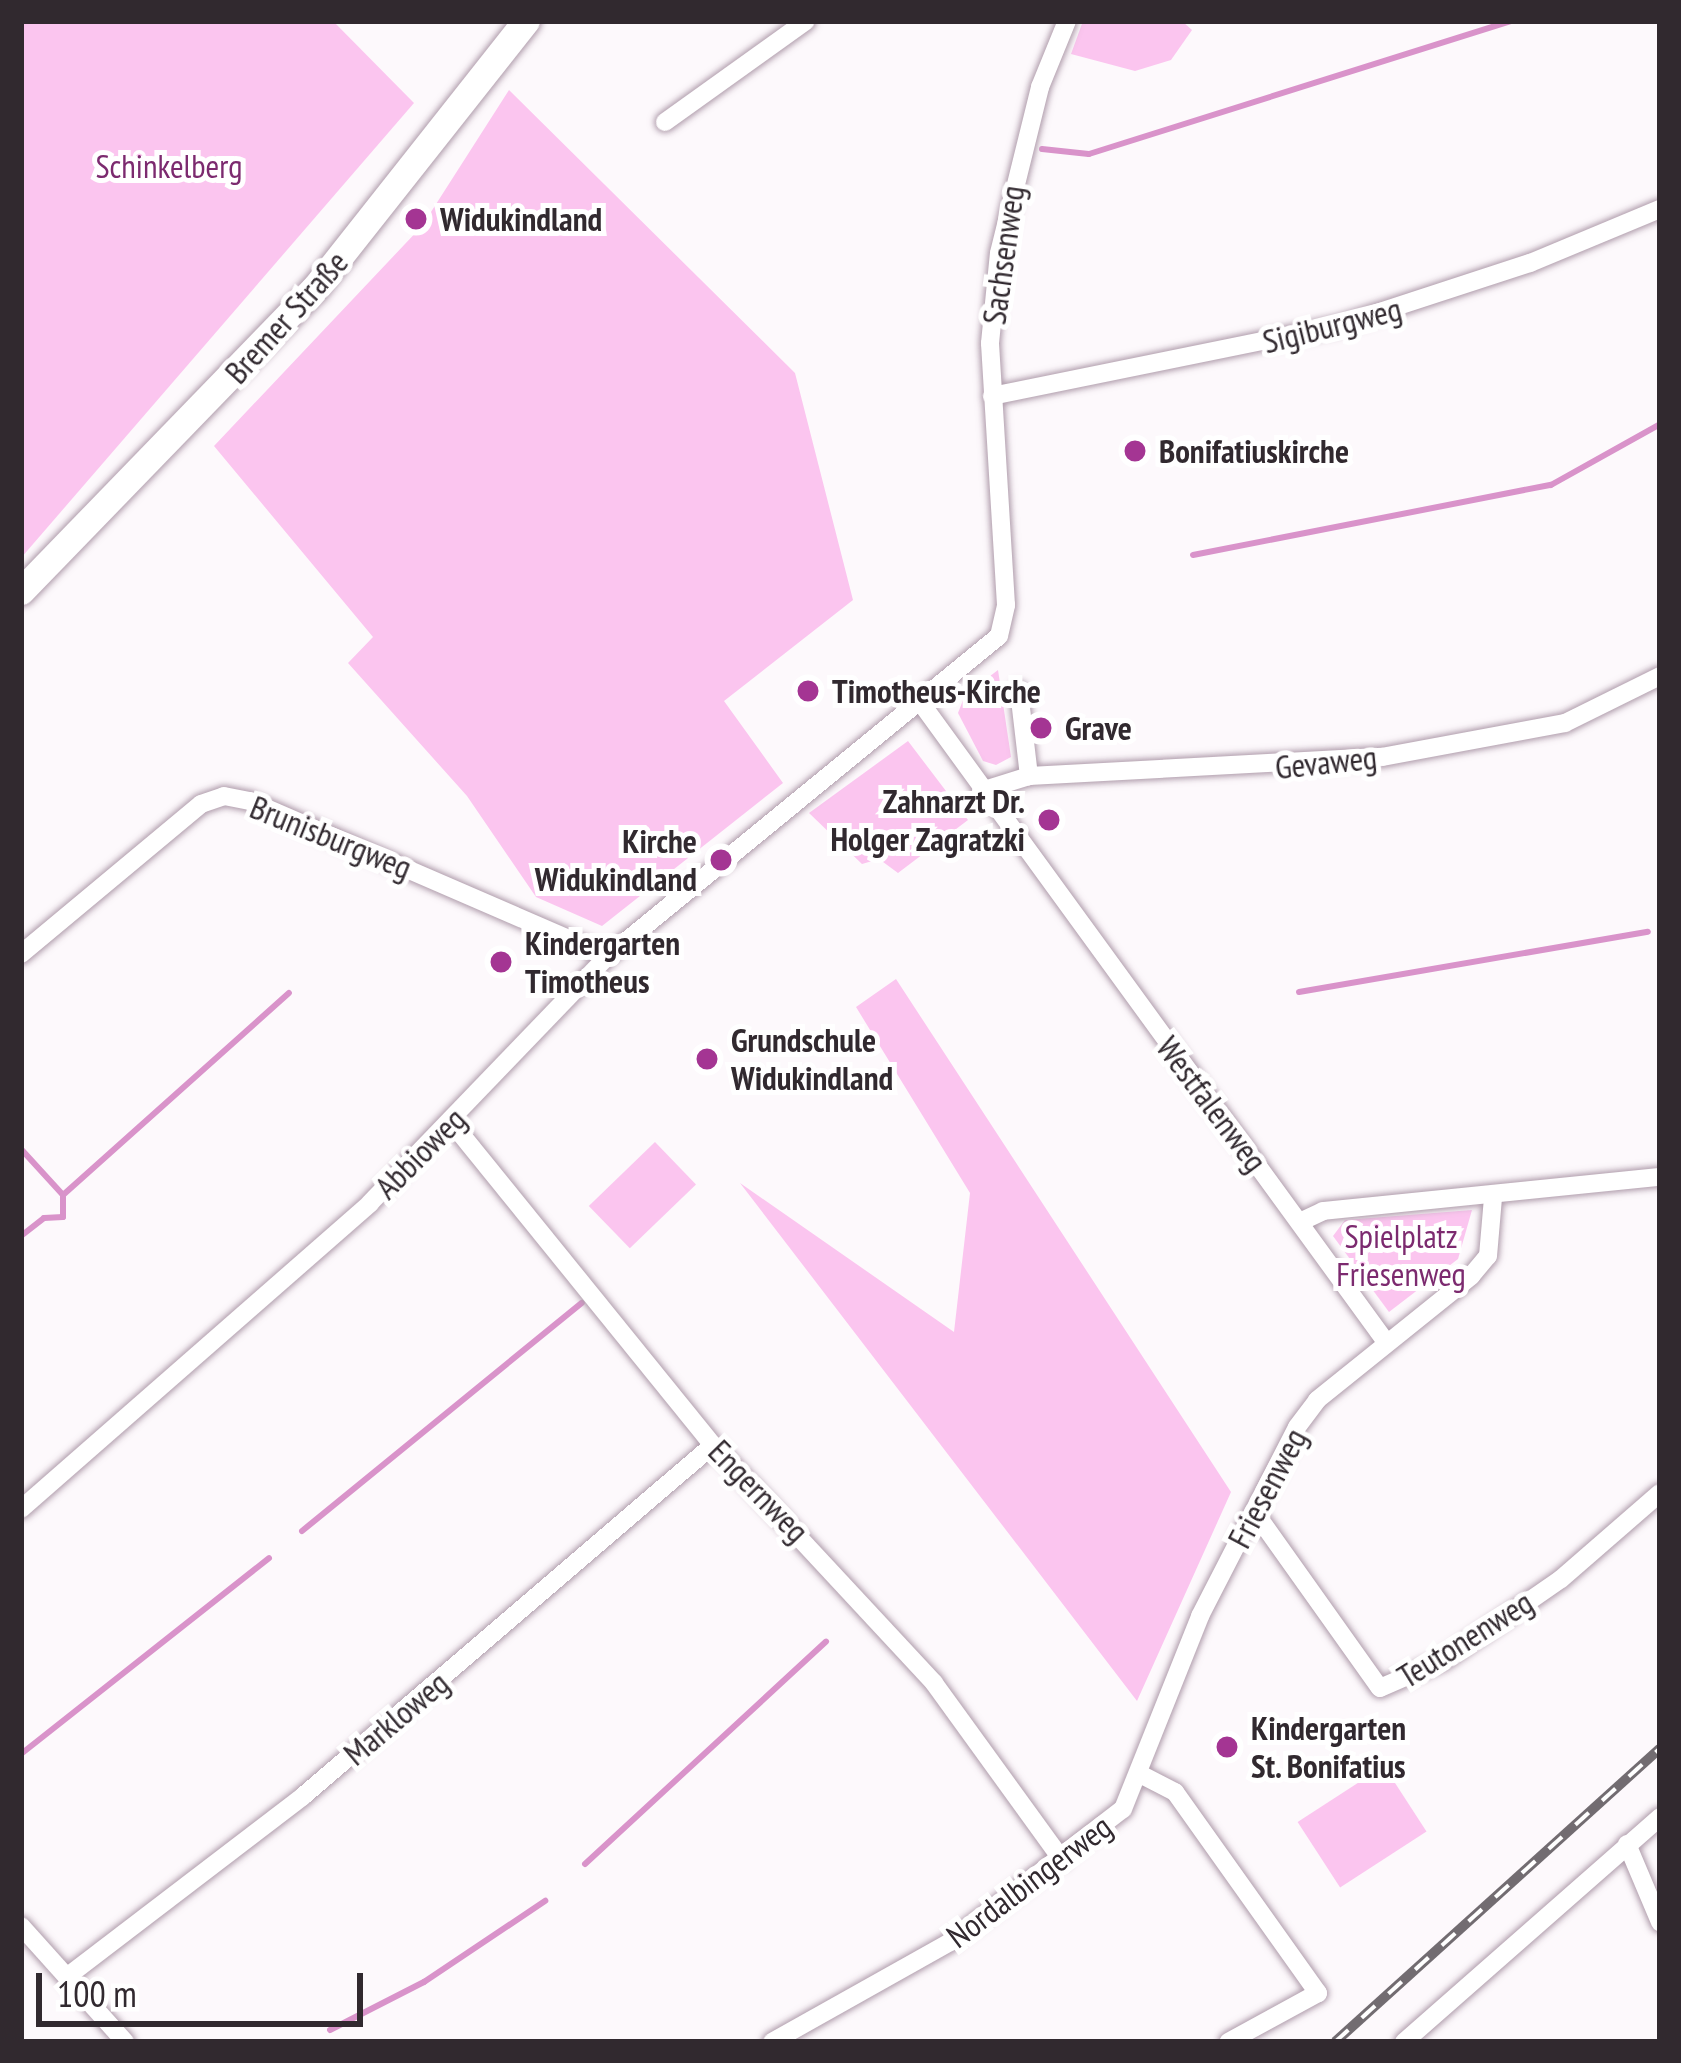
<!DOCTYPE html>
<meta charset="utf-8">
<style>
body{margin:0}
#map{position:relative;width:1681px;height:2063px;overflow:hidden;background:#fdf9fc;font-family:"PT Sans Narrow",sans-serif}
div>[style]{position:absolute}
.green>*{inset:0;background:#fbc5ef;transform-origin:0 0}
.stream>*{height:6px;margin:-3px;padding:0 3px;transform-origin:3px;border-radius:3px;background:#d993ca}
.roads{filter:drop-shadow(0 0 3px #b09dac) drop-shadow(0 0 3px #b09dac)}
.minor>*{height:18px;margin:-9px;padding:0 9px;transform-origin:9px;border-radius:9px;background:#fff}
.secondary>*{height:27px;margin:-13.5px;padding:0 13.5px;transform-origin:13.5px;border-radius:13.5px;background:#fff}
.rail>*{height:10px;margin-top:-5px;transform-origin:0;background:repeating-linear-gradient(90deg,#fff 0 18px,#726c71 0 36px);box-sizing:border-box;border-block:3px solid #726c71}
.dots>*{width:33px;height:33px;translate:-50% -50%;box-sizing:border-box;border:6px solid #fff;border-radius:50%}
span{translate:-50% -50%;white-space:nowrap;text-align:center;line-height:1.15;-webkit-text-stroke:10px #fff;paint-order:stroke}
.park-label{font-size:33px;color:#7c2a6f}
.poi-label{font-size:33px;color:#31292f;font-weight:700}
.left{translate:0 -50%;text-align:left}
.right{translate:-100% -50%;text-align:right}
.street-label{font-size:33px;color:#31292f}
.frame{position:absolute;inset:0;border:24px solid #31292f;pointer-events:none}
.scale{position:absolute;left:36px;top:1973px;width:327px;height:54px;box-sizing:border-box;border:6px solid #31292f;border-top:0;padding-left:15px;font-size:36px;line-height:42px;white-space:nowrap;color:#31292f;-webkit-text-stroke:9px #fff;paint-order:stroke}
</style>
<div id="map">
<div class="green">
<i style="clip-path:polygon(21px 21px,333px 21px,414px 103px,21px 558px)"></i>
<i style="clip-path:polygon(1083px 21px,1182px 21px,1192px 30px,1171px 60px,1135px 71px,1071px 54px)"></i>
<i style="clip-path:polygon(509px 90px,795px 373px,853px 600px,724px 701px,783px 783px,602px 926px,536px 897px,467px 796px,348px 663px,373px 637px,214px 446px,422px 226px)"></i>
<i style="clip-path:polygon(998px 670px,1011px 757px,996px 765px,983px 761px,958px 713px,965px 695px)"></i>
<i style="clip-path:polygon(908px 741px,968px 820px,898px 873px,879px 859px,862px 864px,809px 813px)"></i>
<i style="clip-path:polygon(896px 979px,1231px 1492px,1137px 1701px,740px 1183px,954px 1332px,970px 1193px,856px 1007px)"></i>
<i style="left:655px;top:1142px;width:59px;height:92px;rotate:46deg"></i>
<i style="clip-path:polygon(1472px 1210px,1458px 1259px,1389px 1312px,1333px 1236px,1345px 1220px)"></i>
<i style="left:1384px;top:1766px;width:78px;height:103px;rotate:57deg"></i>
</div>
<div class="stream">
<i style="left:1042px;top:149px;width:47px;rotate:6.1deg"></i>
<i style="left:1089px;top:154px;width:442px;rotate:-17.5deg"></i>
<i style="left:1193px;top:555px;width:365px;rotate:-11.1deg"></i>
<i style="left:1551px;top:485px;width:125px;rotate:-29.2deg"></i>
<i style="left:1299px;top:992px;width:354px;rotate:-9.8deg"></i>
<i style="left:21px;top:1149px;width:62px;rotate:47.6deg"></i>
<i style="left:21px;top:1236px;width:29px;rotate:-38deg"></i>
<i style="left:44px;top:1218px;width:19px;rotate:-3deg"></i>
<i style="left:63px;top:1217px;width:22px;rotate:-90deg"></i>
<i style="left:63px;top:1195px;width:303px;rotate:-41.8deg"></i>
<i style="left:302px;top:1531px;width:361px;rotate:-39.2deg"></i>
<i style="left:21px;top:1754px;width:316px;rotate:-38.3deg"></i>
<i style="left:585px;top:1864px;width:328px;rotate:-42.7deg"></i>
<i style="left:330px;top:2030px;width:106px;rotate:-27.1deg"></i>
<i style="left:424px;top:1982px;width:146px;rotate:-33.8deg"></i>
</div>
<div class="roads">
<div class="minor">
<i style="left:665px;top:122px;width:173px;rotate:-35.6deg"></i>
<i style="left:992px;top:396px;width:352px;rotate:-11.5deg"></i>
<i style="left:1337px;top:326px;width:203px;rotate:-18.1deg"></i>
<i style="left:1530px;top:263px;width:141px;rotate:-22.6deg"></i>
<i style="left:1019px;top:691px;width:86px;rotate:83.3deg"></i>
<i style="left:921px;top:703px;width:790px;rotate:53.96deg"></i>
<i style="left:981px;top:791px;width:50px;rotate:-17.4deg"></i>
<i style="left:1029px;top:776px;width:354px;rotate:-3.1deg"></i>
<i style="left:1382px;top:757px;width:186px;rotate:-10.5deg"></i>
<i style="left:1565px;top:723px;width:106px;rotate:-26.3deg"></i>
<i style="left:21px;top:954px;width:234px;rotate:-39.8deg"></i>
<i style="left:201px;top:804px;width:24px;rotate:-19deg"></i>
<i style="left:224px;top:796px;width:26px;rotate:11deg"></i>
<i style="left:250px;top:801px;width:390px;rotate:23.4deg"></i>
<i style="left:452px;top:1123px;width:414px;rotate:51deg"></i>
<i style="left:713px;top:1445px;width:325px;rotate:47.1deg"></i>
<i style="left:934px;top:1683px;width:218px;rotate:54.1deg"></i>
<i style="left:1302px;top:1221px;width:23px;rotate:-25deg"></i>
<i style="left:1323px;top:1211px;width:339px;rotate:-5.8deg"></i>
<i style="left:21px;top:1509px;width:464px;rotate:-41.2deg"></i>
<i style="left:370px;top:1203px;width:343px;rotate:-46.1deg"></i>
<i style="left:608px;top:956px;width:505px;rotate:-39.3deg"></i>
<i style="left:999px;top:636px;width:32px;rotate:-77deg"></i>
<i style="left:1006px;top:605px;width:262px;rotate:-93.5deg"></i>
<i style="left:990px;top:343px;width:90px;rotate:-84.3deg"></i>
<i style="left:999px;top:253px;width:171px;rotate:-76.1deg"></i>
<i style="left:1040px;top:87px;width:71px;rotate:-67.8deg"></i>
<i style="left:1254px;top:1511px;width:217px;rotate:54.6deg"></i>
<i style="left:1380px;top:1688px;width:70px;rotate:-23.6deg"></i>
<i style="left:1444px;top:1660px;width:142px;rotate:-34.7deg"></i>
<i style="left:1561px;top:1579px;width:131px;rotate:-41deg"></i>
<i style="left:1138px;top:1773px;width:42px;rotate:27.2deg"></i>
<i style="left:1175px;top:1792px;width:247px;rotate:54.6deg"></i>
<i style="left:1318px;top:1993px;width:102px;rotate:151.4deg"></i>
<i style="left:1627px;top:1844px;width:85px;rotate:67.1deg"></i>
<i style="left:21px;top:1926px;width:156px;rotate:48.1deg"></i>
<i style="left:68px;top:1976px;width:295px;rotate:-37.4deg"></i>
<i style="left:302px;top:1797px;width:541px;rotate:-40.58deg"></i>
<i style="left:772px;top:2042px;width:204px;rotate:-29.3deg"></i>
<i style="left:950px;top:1942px;width:218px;rotate:-37.6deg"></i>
<i style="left:1123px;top:1809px;width:208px;rotate:-68.2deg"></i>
<i style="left:1200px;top:1616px;width:212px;rotate:-62.8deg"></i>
<i style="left:1297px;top:1427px;width:34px;rotate:-53deg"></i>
<i style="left:1317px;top:1400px;width:198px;rotate:-38.8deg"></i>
<i style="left:1471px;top:1276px;width:26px;rotate:-50deg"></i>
<i style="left:1488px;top:1256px;width:58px;rotate:-85.1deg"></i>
<i style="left:1404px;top:2042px;width:341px;rotate:-41.3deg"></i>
</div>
<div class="secondary">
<i style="left:21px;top:591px;width:421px;rotate:-45.9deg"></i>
<i style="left:314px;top:289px;width:342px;rotate:-51.7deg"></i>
</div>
</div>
<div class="rail">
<i style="left:1335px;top:2042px;width:438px;rotate:-42.1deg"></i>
</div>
<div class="dots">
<i style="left:416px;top:219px;background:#a43593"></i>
<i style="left:1135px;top:451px;background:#a43593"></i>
<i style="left:808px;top:691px;background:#a43593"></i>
<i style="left:1041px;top:728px;background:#a43593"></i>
<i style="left:1049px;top:820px;background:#a43593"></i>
<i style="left:721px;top:860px;background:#a43593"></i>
<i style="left:501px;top:962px;background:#a43593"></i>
<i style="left:707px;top:1059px;background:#a43593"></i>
<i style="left:1227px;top:1747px;background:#a43593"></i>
</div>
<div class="park-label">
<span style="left:169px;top:166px">Schinkelberg</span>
<span style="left:1401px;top:1255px">Spielplatz<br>Friesenweg</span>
</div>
<div class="poi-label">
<span class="left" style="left:440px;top:219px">Widukindland</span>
<span class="left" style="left:1159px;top:451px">Bonifatiuskirche</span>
<span class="left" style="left:832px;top:691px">Timotheus-Kirche</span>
<span class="left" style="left:1065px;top:728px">Grave</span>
<span class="right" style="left:1025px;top:820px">Zahnarzt Dr.<br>Holger Zagratzki</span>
<span class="right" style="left:697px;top:860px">Kirche<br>Widukindland</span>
<span class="left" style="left:525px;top:962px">Kindergarten<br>Timotheus</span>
<span class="left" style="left:731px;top:1059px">Grundschule<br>Widukindland</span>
<span class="left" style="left:1251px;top:1747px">Kindergarten<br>St. Bonifatius</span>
</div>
<div class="street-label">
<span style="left:1003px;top:255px;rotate:-82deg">Sachsenweg</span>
<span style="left:286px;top:317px;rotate:-48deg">Bremer Straße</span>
<span style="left:1332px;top:325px;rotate:-14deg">Sigiburgweg</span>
<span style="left:1326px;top:762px;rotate:-6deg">Gevaweg</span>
<span style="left:331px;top:837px;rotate:22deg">Brunisburgweg</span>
<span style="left:1212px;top:1104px;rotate:53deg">Westfalenweg</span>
<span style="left:420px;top:1153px;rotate:-45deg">Abbioweg</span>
<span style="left:1267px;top:1488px;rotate:-62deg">Friesenweg</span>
<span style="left:759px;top:1491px;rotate:46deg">Engernweg</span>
<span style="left:1465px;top:1639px;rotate:-32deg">Teutonenweg</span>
<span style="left:396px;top:1718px;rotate:-40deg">Markloweg</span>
<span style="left:1029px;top:1881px;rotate:-37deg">Nordalbingerweg</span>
</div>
<div class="frame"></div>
<div class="scale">100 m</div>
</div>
